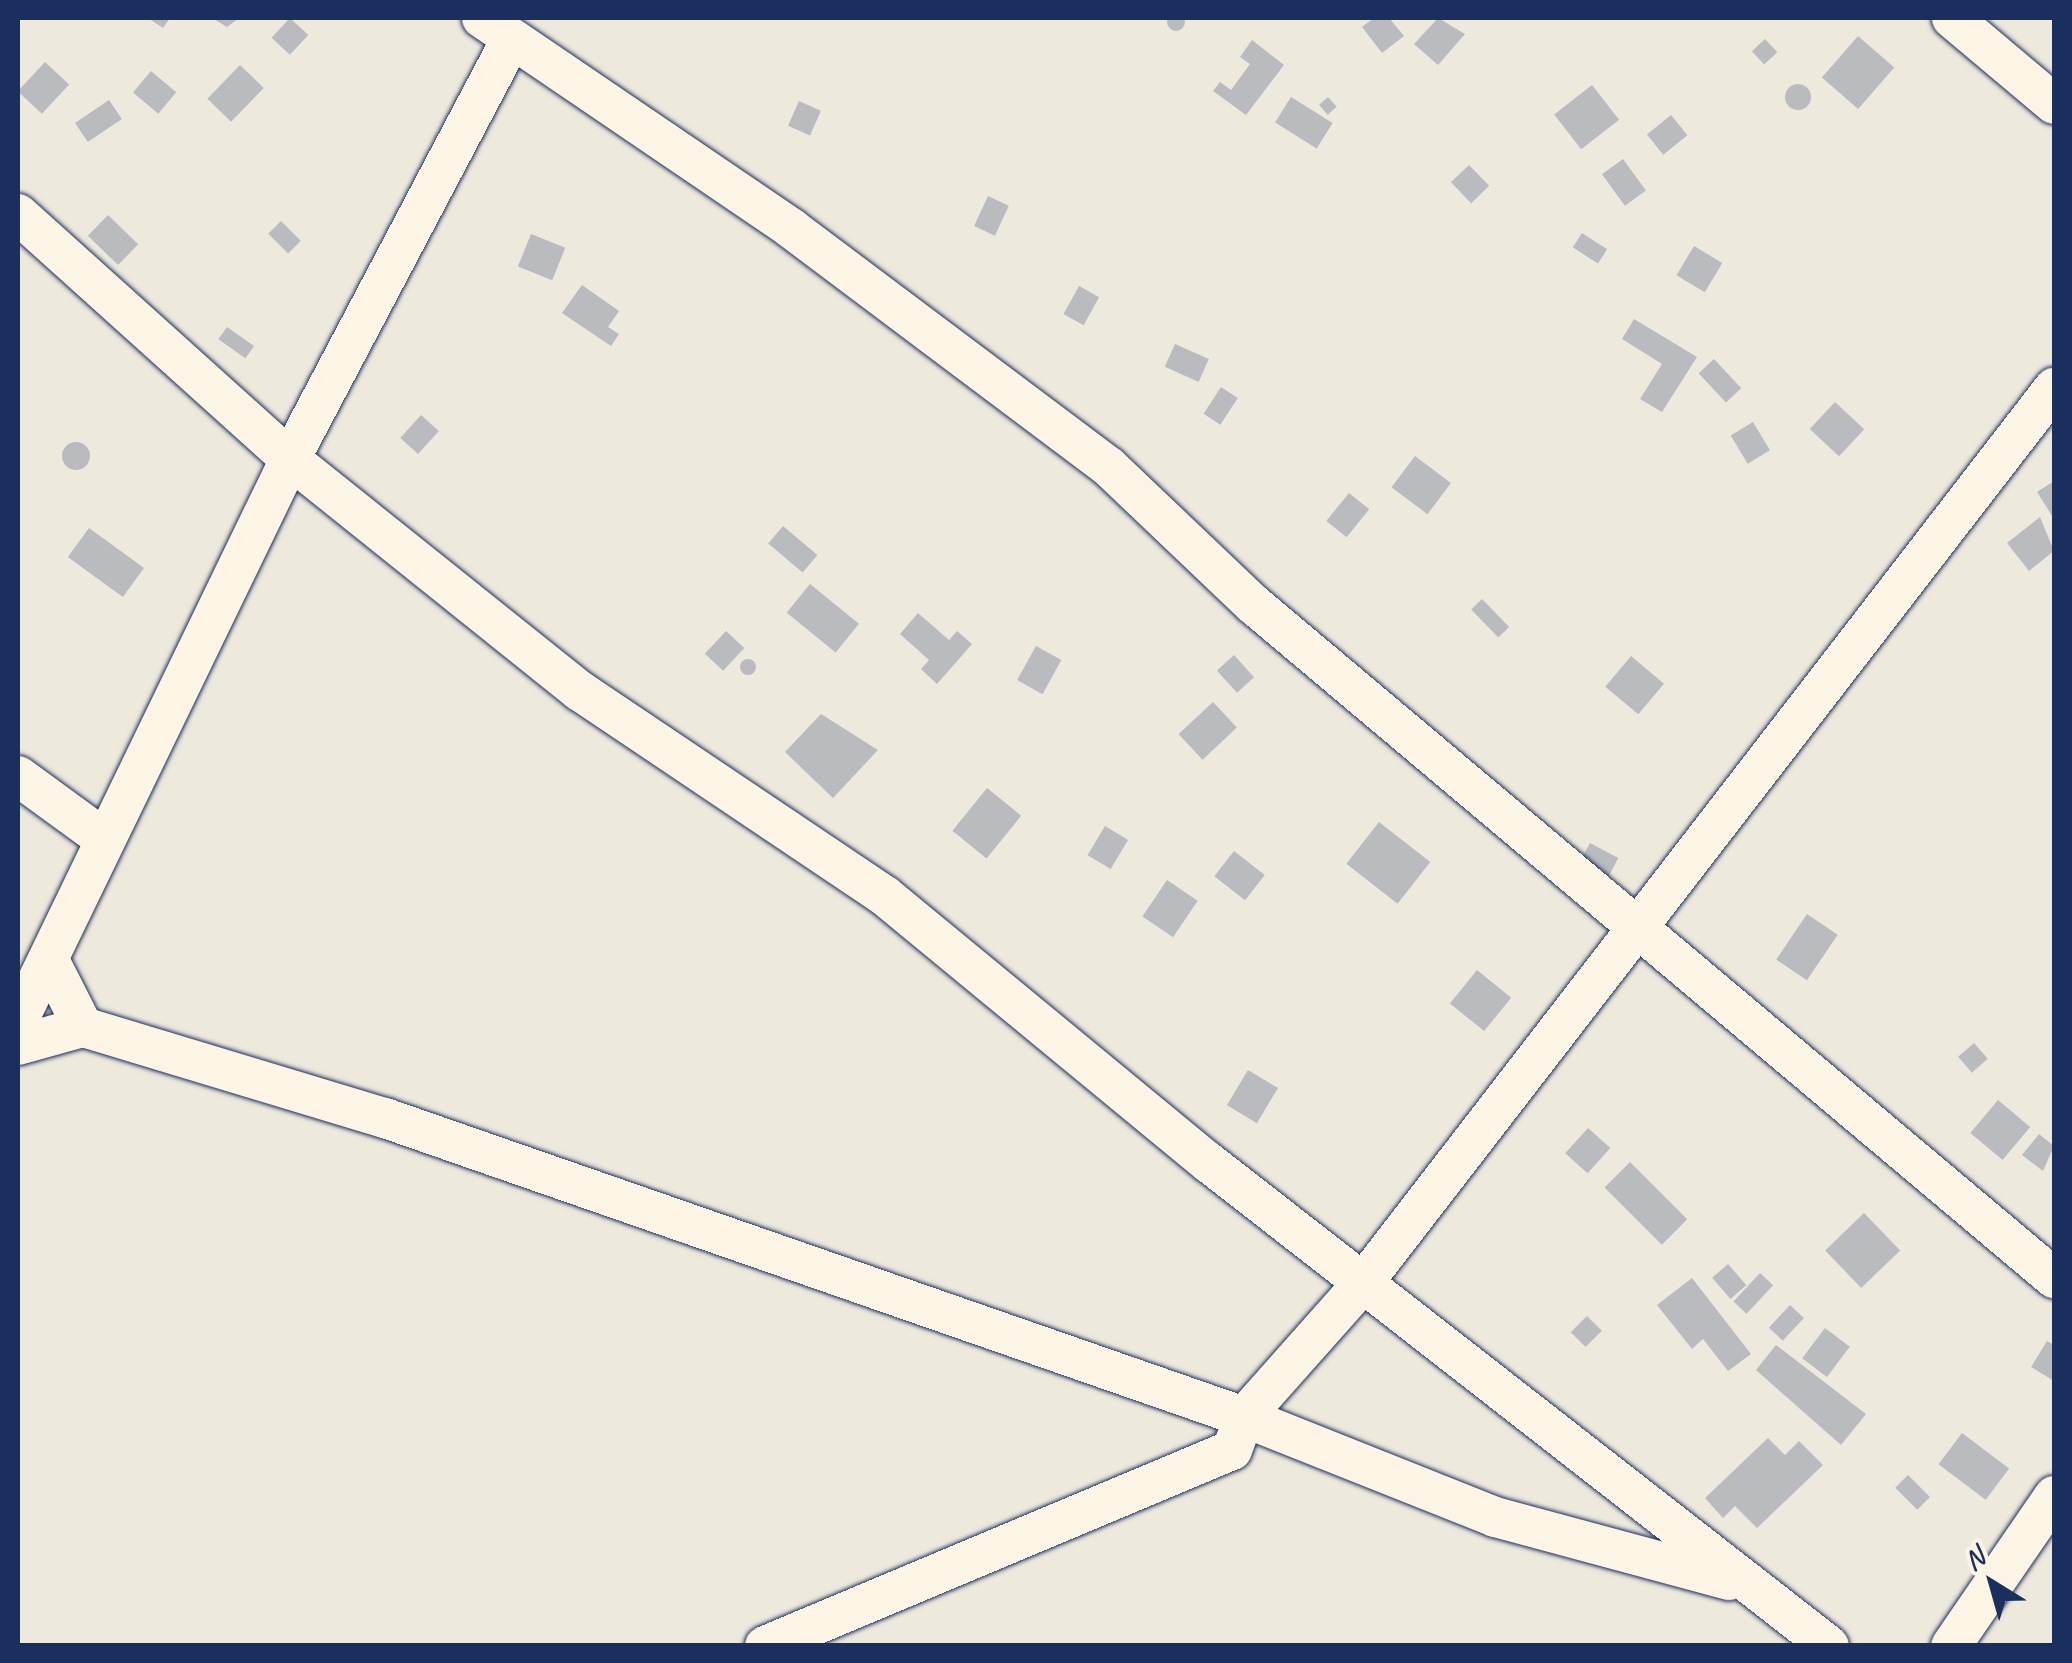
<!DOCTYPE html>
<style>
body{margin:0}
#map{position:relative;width:2072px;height:1663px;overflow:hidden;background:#eee9dd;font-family:Caveat,sans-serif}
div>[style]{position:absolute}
.building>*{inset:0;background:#babbbe;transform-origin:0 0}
.round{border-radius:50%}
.roads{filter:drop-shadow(0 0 2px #1b2f5e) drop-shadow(0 0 2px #1b2f5e)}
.street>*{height:40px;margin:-20px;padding:0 20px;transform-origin:20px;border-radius:20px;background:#fcf5e5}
span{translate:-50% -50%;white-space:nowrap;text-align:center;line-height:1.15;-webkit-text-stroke:8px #fcf5e5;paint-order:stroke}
.frame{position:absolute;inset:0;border:20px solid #1b2f5e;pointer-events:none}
.north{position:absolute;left:1942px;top:1533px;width:100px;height:100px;-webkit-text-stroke:8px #fcf5e5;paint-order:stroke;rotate:323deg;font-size:28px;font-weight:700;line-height:40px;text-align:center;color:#1b2f5e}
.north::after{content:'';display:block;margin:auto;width:35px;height:45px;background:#1b2f5e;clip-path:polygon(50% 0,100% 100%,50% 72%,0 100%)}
</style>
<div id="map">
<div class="building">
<i class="round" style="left:1167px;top:13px;width:18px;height:18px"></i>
<i style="clip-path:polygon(148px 18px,170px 18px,163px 28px)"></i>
<i style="clip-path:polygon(212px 18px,239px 18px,227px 27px)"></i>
<i style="left:290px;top:18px;width:25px;height:27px;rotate:43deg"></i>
<i style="clip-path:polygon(1374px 18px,1389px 18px,1404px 36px,1382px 53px,1362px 27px)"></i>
<i style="clip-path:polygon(1438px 18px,1465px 34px,1438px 65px,1414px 44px)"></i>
<i style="left:1858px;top:36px;width:48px;height:55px;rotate:41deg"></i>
<i style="left:1765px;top:39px;width:18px;height:18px;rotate:47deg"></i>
<i style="clip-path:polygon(1252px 40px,1284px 65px,1246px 115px,1213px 91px,1220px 82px,1231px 90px,1250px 64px,1240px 57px)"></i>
<i style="left:45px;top:62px;width:33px;height:40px;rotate:43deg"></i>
<i style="left:240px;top:65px;width:33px;height:47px;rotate:44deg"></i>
<i style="left:151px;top:71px;width:33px;height:28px;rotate:40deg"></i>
<i class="round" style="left:1785px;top:84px;width:26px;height:26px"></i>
<i style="left:1592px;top:85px;width:44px;height:48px;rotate:52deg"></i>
<i style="left:1291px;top:97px;width:49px;height:30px;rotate:32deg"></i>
<i style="left:1328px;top:97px;width:13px;height:12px;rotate:48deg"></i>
<i style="left:109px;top:100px;width:23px;height:41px;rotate:56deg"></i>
<i style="left:799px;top:101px;width:24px;height:27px;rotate:24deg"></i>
<i style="left:1671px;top:115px;width:26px;height:31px;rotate:51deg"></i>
<i style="left:1623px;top:159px;width:39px;height:26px;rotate:54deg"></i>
<i style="left:1469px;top:165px;width:29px;height:25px;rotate:46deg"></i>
<i style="left:988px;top:196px;width:23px;height:33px;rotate:25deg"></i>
<i style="left:108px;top:215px;width:42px;height:29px;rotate:44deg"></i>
<i style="left:281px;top:221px;width:28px;height:18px;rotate:45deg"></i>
<i style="left:1582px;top:233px;width:30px;height:17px;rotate:33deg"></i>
<i style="left:531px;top:234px;width:37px;height:35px;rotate:22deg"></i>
<i style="left:1694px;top:246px;width:33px;height:34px;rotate:31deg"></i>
<i style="clip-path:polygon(582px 285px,619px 311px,608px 327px,619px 334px,611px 346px,562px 313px)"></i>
<i style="left:1079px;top:286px;width:23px;height:32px;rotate:29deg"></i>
<i style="clip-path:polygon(1634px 319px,1697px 357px,1662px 412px,1640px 399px,1662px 364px,1622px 339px)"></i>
<i style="left:227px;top:327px;width:33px;height:15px;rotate:35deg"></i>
<i style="left:1175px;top:344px;width:37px;height:25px;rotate:24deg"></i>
<i style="left:1714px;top:359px;width:40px;height:21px;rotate:47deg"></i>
<i style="left:1221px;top:387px;width:20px;height:32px;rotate:33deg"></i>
<i style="left:1835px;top:402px;width:40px;height:37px;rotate:43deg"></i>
<i style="left:421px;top:415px;width:24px;height:31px;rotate:42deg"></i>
<i style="left:1753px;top:422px;width:33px;height:26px;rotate:59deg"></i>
<i class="round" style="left:62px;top:442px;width:28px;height:28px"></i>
<i style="left:1415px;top:456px;width:45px;height:39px;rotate:37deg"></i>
<i style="clip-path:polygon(2054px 481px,2054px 519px,2037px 492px)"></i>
<i style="left:1349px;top:493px;width:26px;height:36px;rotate:39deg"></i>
<i style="clip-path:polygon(2040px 517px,2054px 551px,2029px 571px,2007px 543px)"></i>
<i style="left:783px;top:526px;width:45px;height:23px;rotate:40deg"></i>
<i style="left:89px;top:528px;width:68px;height:36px;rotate:36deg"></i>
<i style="left:810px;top:584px;width:63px;height:37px;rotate:39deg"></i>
<i style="left:1482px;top:599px;width:39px;height:15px;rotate:46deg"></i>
<i style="clip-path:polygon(918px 613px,949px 640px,957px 631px,972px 644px,937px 684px,921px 669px,929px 660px,900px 634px)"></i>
<i style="left:726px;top:631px;width:25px;height:31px;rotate:43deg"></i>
<i style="left:1036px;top:646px;width:29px;height:39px;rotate:29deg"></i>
<i style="left:1234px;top:655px;width:30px;height:23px;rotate:48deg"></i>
<i style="left:1631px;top:656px;width:43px;height:40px;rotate:40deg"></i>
<i class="round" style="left:740px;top:659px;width:16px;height:16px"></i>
<i style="left:1213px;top:702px;width:35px;height:47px;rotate:47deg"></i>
<i style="clip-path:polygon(821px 714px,878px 750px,833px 798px,785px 752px)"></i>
<i style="left:987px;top:788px;width:44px;height:55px;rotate:39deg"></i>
<i style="left:1379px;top:822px;width:65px;height:53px;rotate:38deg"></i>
<i style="left:1105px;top:826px;width:27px;height:34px;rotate:31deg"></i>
<i style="left:1590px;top:843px;width:32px;height:22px;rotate:28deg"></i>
<i style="left:1234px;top:851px;width:39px;height:32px;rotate:38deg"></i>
<i style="left:1167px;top:880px;width:37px;height:44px;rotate:34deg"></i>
<i style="left:1807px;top:914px;width:37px;height:55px;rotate:34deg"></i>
<i style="left:1477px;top:970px;width:44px;height:43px;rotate:39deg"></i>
<i style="left:1974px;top:1043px;width:21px;height:21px;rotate:49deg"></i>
<i style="left:1248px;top:1070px;width:35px;height:41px;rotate:31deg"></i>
<i style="left:1998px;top:1100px;width:42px;height:43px;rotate:40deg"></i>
<i style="left:1588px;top:1128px;width:30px;height:34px;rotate:42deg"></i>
<i style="clip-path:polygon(2039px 1134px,2054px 1146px,2043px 1171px,2022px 1155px)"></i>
<i style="left:1630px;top:1162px;width:81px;height:36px;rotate:45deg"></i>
<i style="left:1864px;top:1213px;width:52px;height:54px;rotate:46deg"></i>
<i style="left:1728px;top:1264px;width:28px;height:21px;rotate:49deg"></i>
<i style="left:1760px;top:1273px;width:18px;height:39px;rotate:43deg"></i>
<i style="clip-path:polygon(1692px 1278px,1751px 1354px,1728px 1371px,1703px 1339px,1692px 1349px,1657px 1305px)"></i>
<i style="left:1790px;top:1305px;width:19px;height:31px;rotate:43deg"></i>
<i style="left:1587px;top:1316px;width:21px;height:23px;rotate:45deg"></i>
<i style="left:1825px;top:1328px;width:31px;height:38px;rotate:37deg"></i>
<i style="clip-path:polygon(2047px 1341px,2054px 1345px,2054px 1381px,2031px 1367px)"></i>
<i style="clip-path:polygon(1776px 1345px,1866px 1414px,1841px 1445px,1756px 1370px)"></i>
<i style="left:1962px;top:1433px;width:59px;height:39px;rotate:37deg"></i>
<i style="clip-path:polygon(1768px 1438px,1785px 1455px,1799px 1441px,1823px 1465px,1757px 1528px,1735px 1506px,1723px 1518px,1705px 1498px)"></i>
<i style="left:1908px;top:1475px;width:31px;height:18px;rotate:45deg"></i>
</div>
<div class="roads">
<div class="street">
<i style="left:482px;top:18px;width:375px;rotate:34.2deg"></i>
<i style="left:792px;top:229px;width:396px;rotate:36.9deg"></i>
<i style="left:1109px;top:467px;width:199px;rotate:43.6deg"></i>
<i style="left:1253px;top:604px;width:1047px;rotate:40.08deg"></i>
<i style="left:1952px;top:18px;width:133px;rotate:40.1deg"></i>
<i style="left:18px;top:214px;width:366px;rotate:42deg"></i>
<i style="left:290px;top:459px;width:371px;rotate:38.7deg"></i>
<i style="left:580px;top:691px;width:367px;rotate:33.9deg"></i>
<i style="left:885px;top:896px;width:418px;rotate:39.5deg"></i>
<i style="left:1208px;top:1162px;width:787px;rotate:37.93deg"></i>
<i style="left:18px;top:776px;width:105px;rotate:36.1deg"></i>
<i style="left:49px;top:960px;width:75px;rotate:63.1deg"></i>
<i style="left:18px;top:1021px;width:624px;rotate:-64.17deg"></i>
<i style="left:290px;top:459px;width:474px;rotate:-62.2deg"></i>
<i style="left:18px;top:1045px;width:67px;rotate:-15.5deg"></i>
<i style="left:83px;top:1027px;width:315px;rotate:16.8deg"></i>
<i style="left:385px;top:1118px;width:910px;rotate:19.19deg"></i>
<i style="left:1244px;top:1417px;width:270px;rotate:21.7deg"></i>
<i style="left:1495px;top:1517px;width:242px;rotate:15.1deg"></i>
<i style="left:765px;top:1646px;width:506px;rotate:-22.77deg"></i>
<i style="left:1232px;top:1450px;width:35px;rotate:-70deg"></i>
<i style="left:1244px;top:1417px;width:179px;rotate:-48.4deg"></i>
<i style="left:1363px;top:1283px;width:1131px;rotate:-52.33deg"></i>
<i style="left:1951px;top:1646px;width:182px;rotate:-55.5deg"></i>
</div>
</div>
<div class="frame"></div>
<div class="north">N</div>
</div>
